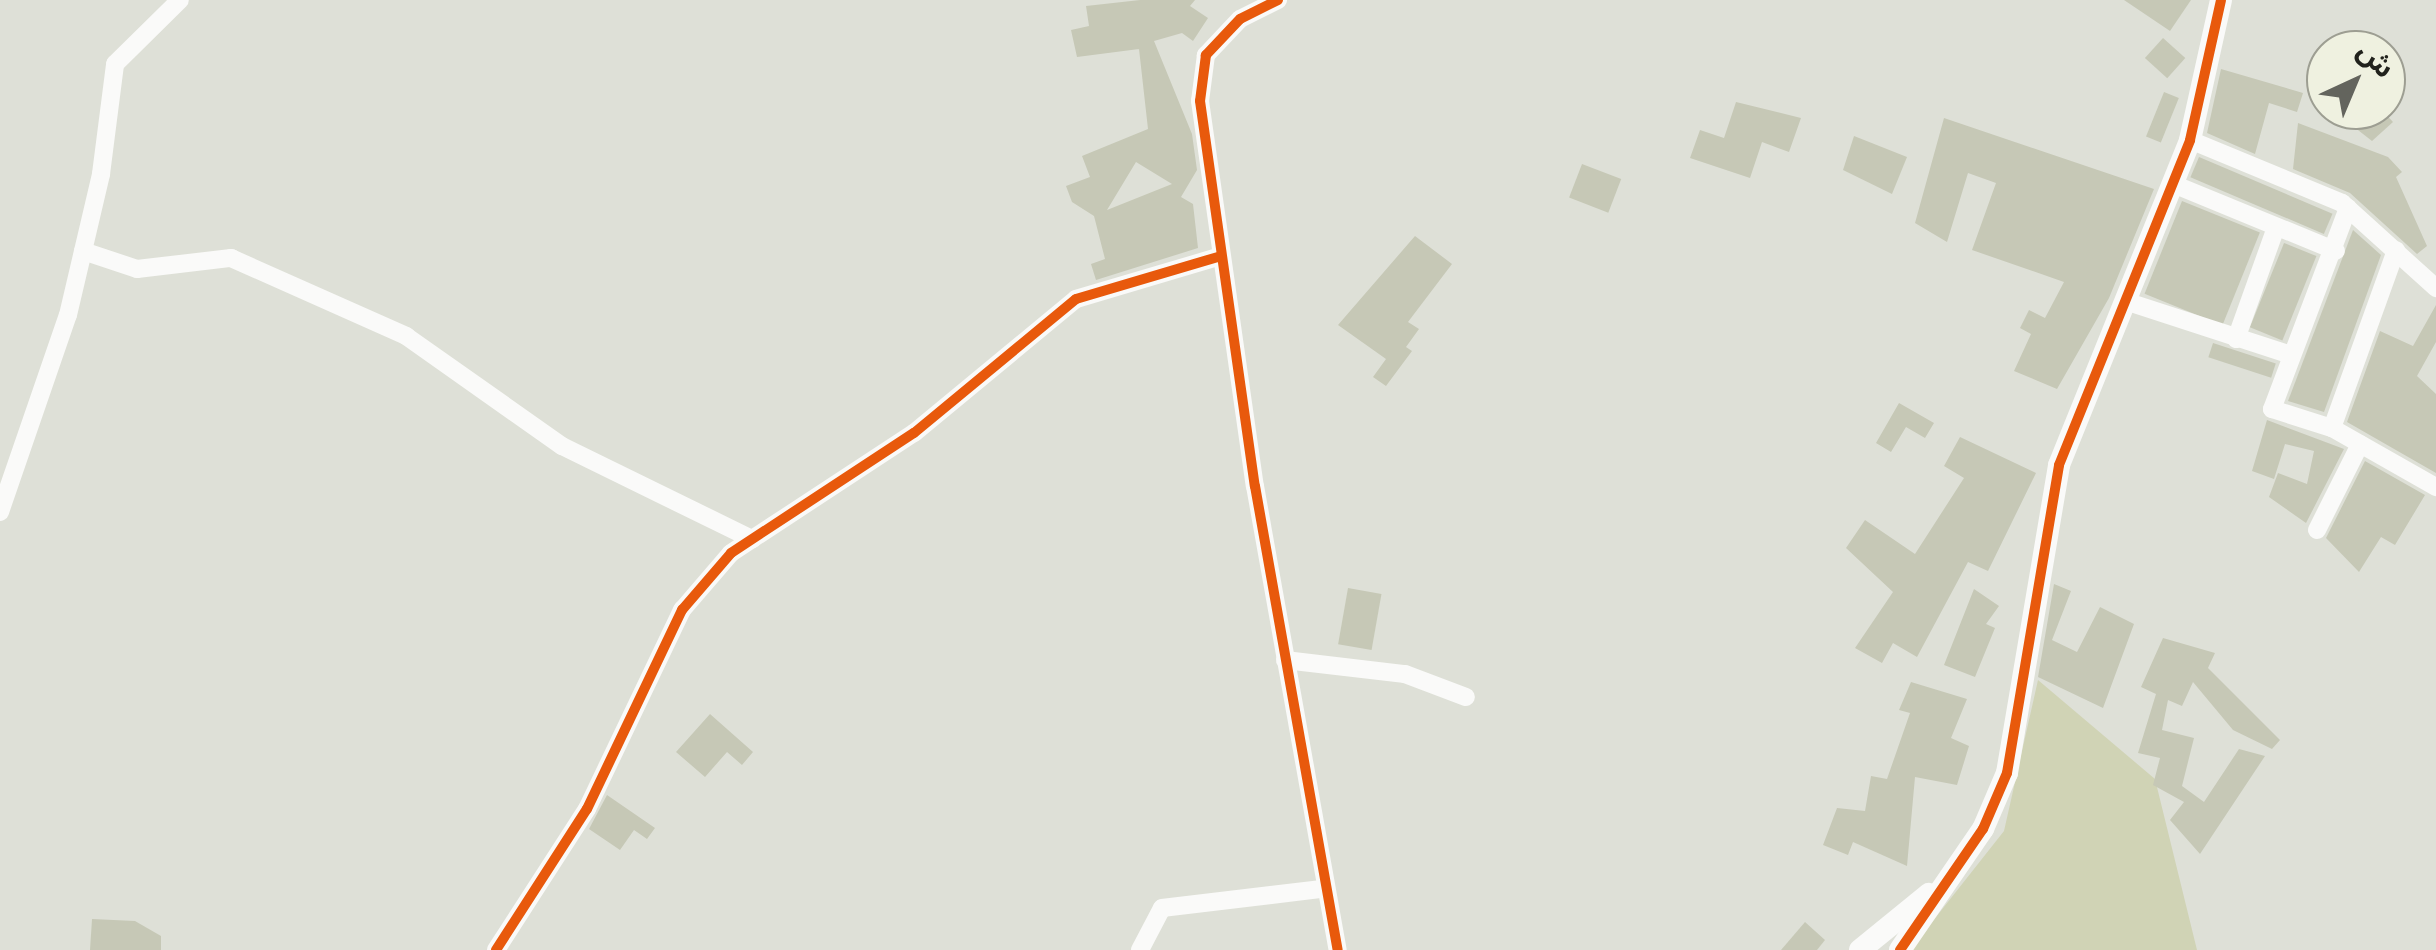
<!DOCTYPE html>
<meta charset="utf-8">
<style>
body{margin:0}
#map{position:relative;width:2436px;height:950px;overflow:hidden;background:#dee0d7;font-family:"Nunito Sans","Noto Sans Arabic",sans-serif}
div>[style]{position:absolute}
.green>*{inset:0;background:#d0d3b5}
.building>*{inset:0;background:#c6c8b6;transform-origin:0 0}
.minor>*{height:18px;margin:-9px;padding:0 9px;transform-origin:9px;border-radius:9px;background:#fafaf9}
.tertiary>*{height:22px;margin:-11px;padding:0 11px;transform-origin:11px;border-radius:11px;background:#fafaf9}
.cycleway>*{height:10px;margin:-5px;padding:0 5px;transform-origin:5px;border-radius:5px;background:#e8590c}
span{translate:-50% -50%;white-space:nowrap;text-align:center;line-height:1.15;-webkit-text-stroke:10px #eff1e0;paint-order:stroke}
.north{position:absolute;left:2306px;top:30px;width:100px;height:100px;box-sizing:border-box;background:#eff1e0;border:2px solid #9d9e92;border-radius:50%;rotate:44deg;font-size:28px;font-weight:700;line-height:40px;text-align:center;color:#21221c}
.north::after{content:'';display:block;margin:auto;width:35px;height:45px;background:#63645d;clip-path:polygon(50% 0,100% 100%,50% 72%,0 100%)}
</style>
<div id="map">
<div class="green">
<i style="clip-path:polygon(2038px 680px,2155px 779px,2197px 950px,1910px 950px,2004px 831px)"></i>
</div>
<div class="building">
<i style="clip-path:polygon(evenodd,1140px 0,1195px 0,1190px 6px,1208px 18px,1193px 41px,1182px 33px,1154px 41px,1192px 134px,1197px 170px,1181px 197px,1193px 204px,1198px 248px,1096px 280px,1091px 264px,1105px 259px,1094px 216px,1072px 202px,1066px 186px,1090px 177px,1082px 156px,1148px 129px,1139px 49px,1077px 57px,1071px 30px,1089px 26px,1086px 6px,1140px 0,1136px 162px,1172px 184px,1107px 210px,1136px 162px)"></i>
<i style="clip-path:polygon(2124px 0,2191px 0,2170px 31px)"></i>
<i style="left:2163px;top:38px;width:30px;height:27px;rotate:42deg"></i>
<i style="clip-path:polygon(2221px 69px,2303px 93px,2297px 112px,2269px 103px,2255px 154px,2207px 133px)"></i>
<i style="left:2164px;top:92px;width:16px;height:48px;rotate:22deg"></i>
<i style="clip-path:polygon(1736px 102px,1801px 118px,1789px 152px,1762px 142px,1750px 178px,1690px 158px,1700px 130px,1724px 138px)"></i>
<i style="clip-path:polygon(2364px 110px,2382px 110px,2393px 122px,2372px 141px,2349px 123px)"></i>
<i style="clip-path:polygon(1944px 118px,2154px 189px,2109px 298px,2057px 389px,2014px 371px,2031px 334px,2020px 328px,2029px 310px,2045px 318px,2064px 282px,1972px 250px,1996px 183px,1968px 173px,1947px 242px,1915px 223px)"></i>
<i style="clip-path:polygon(2298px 123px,2388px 157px,2402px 172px,2396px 177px,2427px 246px,2417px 254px,2350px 193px,2293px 169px)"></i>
<i style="clip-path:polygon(1854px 136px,1907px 157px,1892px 194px,1843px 170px)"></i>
<i style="left:2199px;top:157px;width:145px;height:22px;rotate:23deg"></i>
<i style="left:1582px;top:164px;width:42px;height:36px;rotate:21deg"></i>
<i style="left:2182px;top:201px;width:84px;height:100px;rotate:22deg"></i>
<i style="clip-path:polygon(2353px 230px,2381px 255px,2324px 412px,2288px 401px)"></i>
<i style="clip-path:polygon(1415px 236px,1452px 264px,1408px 322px,1419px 329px,1406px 347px,1412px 351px,1386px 386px,1373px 377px,1386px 359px,1338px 325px)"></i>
<i style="left:2284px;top:243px;width:35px;height:91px;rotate:22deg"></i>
<i style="clip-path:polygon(2436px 305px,2436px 342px,2417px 376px,2436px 394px,2436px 473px,2347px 422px,2380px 331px,2413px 346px)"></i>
<i style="left:2213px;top:343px;width:66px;height:15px;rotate:18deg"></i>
<i style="clip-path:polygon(1899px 403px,1934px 423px,1925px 438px,1906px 427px,1891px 452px,1876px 443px)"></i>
<i style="clip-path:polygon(2267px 420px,2344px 449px,2306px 523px,2269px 497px,2278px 473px,2307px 484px,2314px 451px,2285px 444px,2274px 479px,2252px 471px)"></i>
<i style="clip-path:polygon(1960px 437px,2036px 473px,1988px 571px,1968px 562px,1917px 657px,1893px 643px,1882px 663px,1855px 648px,1893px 592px,1846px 548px,1865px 520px,1915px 554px,1964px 478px,1944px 466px)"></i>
<i style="clip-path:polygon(2365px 461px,2425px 495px,2395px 545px,2381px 537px,2359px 572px,2326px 538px)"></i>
<i style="clip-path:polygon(2054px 584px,2071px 591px,2052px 640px,2077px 652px,2100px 607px,2134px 624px,2103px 708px,2038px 677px)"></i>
<i style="left:1348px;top:588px;width:34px;height:57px;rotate:10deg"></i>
<i style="clip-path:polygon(1974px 589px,1999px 606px,1986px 624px,1995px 628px,1975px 677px,1944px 665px)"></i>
<i style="clip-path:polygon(2163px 638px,2215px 653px,2208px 668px,2280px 740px,2272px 749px,2233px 730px,2193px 682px,2182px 706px,2168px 700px,2162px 730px,2194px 738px,2182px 786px,2204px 802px,2239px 749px,2265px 756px,2200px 854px,2170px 820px,2184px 802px,2153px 785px,2160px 758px,2138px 753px,2156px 694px,2141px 687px)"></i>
<i style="clip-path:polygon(1911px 682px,1967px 699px,1951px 738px,1969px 746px,1957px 785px,1915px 777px,1907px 866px,1853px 842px,1848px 855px,1823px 845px,1837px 808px,1865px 811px,1871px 776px,1887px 779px,1910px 713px,1899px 710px)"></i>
<i style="clip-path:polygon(710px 714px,753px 752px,742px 765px,727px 752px,705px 777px,676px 752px)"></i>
<i style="clip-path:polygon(607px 795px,655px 828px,647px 839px,634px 830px,620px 850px,589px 829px)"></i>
<i style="clip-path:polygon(92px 919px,135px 921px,161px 936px,161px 950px,90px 950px)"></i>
<i style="clip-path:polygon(1805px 922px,1825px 940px,1817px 950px,1781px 950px)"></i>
</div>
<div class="minor">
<i style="left:1278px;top:0;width:42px;rotate:153.4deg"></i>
<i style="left:1240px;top:19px;width:50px;rotate:133.4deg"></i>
<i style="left:1206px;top:55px;width:46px;rotate:97.4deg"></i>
<i style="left:1200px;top:101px;width:389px;rotate:81.9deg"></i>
<i style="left:1255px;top:486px;width:471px;rotate:79.9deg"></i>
<i style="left:2190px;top:140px;width:165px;rotate:22.5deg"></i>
<i style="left:2342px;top:203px;width:127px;rotate:42.1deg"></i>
<i style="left:2173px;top:184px;width:176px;rotate:22.3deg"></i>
<i style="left:2348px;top:208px;width:215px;rotate:110.7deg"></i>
<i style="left:2272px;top:409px;width:63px;rotate:17.6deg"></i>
<i style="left:2332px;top:428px;width:120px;rotate:29.6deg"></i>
<i style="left:83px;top:251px;width:57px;rotate:18.4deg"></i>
<i style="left:137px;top:269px;width:95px;rotate:-6.7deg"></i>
<i style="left:231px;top:258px;width:192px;rotate:24deg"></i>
<i style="left:406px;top:336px;width:191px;rotate:35.2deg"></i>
<i style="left:562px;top:446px;width:212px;rotate:26.1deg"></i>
<i style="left:2125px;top:301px;width:175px;rotate:18deg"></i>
<i style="left:2236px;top:339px;width:119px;rotate:-70.3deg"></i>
<i style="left:2332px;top:428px;width:189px;rotate:-70.2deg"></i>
<i style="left:0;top:512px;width:208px;rotate:-71deg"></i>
<i style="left:68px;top:315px;width:145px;rotate:-76.8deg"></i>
<i style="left:101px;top:174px;width:111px;rotate:-82.7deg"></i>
<i style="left:115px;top:64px;width:91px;rotate:-44.6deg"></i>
<i style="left:2317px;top:530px;width:96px;rotate:-63.4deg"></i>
<i style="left:1285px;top:660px;width:121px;rotate:6.7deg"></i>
<i style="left:1405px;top:674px;width:65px;rotate:20.7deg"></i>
<i style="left:496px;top:950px;width:168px;rotate:-57.2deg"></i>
<i style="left:587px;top:809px;width:221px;rotate:-64.5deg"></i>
<i style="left:682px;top:610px;width:75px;rotate:-49.3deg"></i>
<i style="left:731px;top:553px;width:219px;rotate:-33.3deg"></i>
<i style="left:914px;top:433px;width:210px;rotate:-39.6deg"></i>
<i style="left:1076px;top:299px;width:148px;rotate:-16.5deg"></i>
<i style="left:1140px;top:950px;width:47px;rotate:-62.4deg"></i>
<i style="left:1162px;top:908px;width:161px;rotate:-6.8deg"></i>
</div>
<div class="tertiary">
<i style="left:1860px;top:950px;width:89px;rotate:-39.1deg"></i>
<i style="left:1900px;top:950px;width:147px;rotate:-55.6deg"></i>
<i style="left:1983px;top:829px;width:61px;rotate:-66.8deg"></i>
<i style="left:2007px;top:773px;width:312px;rotate:-80.4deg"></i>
<i style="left:2059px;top:465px;width:350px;rotate:-68deg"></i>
<i style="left:2190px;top:140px;width:143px;rotate:-77.5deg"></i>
</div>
<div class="cycleway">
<i style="left:1278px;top:0;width:42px;rotate:153.4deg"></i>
<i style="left:1240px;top:19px;width:50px;rotate:133.4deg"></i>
<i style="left:1206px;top:55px;width:46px;rotate:97.4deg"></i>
<i style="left:1200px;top:101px;width:389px;rotate:81.9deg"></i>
<i style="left:1255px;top:486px;width:471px;rotate:79.9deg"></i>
<i style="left:496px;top:950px;width:168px;rotate:-57.2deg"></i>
<i style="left:587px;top:809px;width:221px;rotate:-64.5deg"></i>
<i style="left:682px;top:610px;width:75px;rotate:-49.3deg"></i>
<i style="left:731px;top:553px;width:219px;rotate:-33.3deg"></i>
<i style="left:914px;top:433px;width:210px;rotate:-39.6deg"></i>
<i style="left:1076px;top:299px;width:148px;rotate:-16.5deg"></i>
<i style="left:1900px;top:950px;width:147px;rotate:-55.6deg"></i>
<i style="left:1983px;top:829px;width:61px;rotate:-66.8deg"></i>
<i style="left:2007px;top:773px;width:312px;rotate:-80.4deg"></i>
<i style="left:2059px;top:465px;width:350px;rotate:-68deg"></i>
<i style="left:2190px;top:140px;width:143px;rotate:-77.5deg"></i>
</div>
<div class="north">ش</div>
</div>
